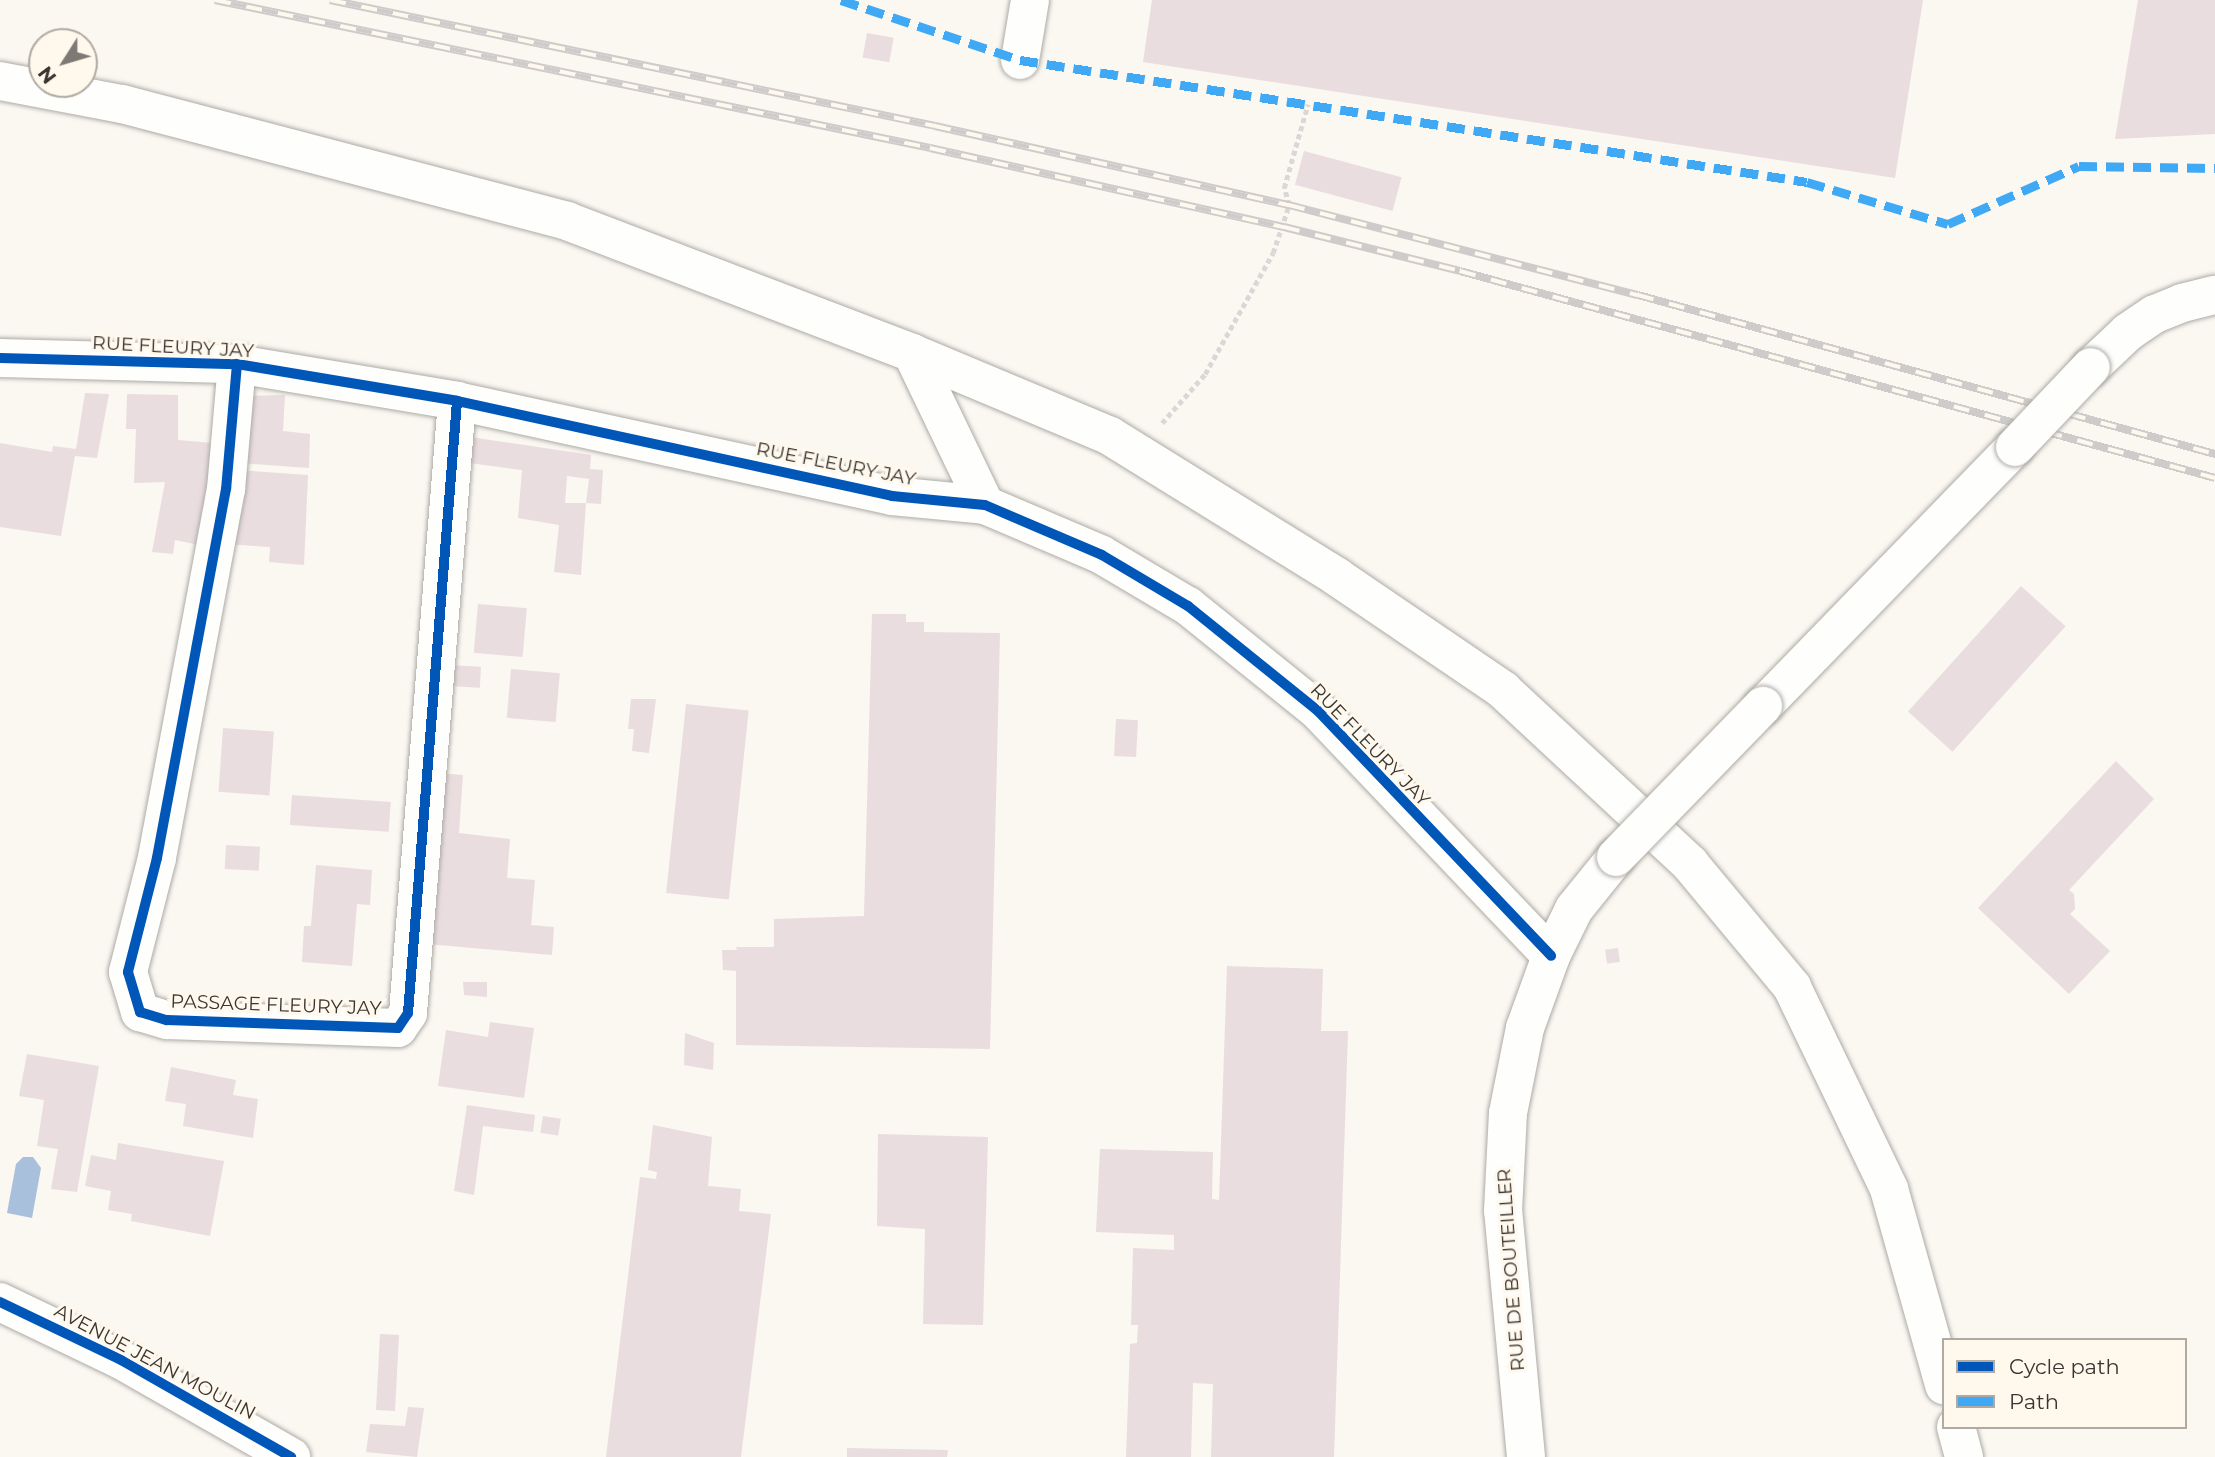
<!DOCTYPE html>
<style>
body{margin:0}
#map{position:relative;width:2215px;height:1457px;overflow:hidden;background:#fbf7f1;font-family:Montserrat,sans-serif}
div>[style]{position:absolute}
.water>*{inset:0;background:#a9c0dd}
.building>*{inset:0;background:#e9dddf;transform-origin:0 0}
.path>*{height:4.5px;margin-top:-2.25px;transform-origin:0;background:repeating-linear-gradient(90deg,#dad8d7 0 5px,transparent 0 8.5px)}
.roads{filter:drop-shadow(0 0 2px #adaba6) drop-shadow(0 0 2px #adaba6)}
.minor>*{height:38px;margin:-19px;padding:0 19px;transform-origin:19px;border-radius:19px;background:#fefefd}
.major>*{height:38px;margin:-19px;padding:0 19px;transform-origin:19px;border-radius:19px;background:#fefefd}
.rail>*{height:8px;margin-top:-4px;transform-origin:0;background:repeating-linear-gradient(90deg,#fff8ed 0 16px,#cecccb 0 32px);box-sizing:border-box;border-block:2px solid #cecccb}
.bridges{filter:drop-shadow(0 0 2px #adaba6) drop-shadow(0 0 2px #adaba6)}
.minor-bridge>*{height:38px;margin:-19px;padding:0 19px;transform-origin:19px;border-radius:19px;background:#fefefd}
.quiet>*{height:9px;margin-top:-4.5px;transform-origin:0;background:repeating-linear-gradient(90deg,#3fa9f5 0 18px,transparent 0 27px)}
.cycleway>*{height:10px;margin:-5px;padding:0 5px;transform-origin:5px;border-radius:5px;background:#0057b8}
span{translate:-50% -50%;white-space:nowrap;text-align:center;line-height:1.15;-webkit-text-stroke:6px #fff8ed;paint-order:stroke}
.street-label{font-size:19px;color:#393632}
.legend{position:absolute;left:1942px;top:1338px;width:245px;height:91px;box-sizing:border-box;background:#fff8ed;border:2px solid #b0aaa2;margin:0;padding:9px 12px;list-style:none;font-size:21px;color:#393632}
.legend li{display:flex;align-items:center;gap:14px;height:35px}
.legend b{width:35px;border:2px solid #b0aaa2}
.north{position:absolute;left:28px;top:28px;width:70px;height:70px;box-sizing:border-box;background:#fff8ed;border:2px solid #b0aaa2;border-radius:50%;rotate:233deg;font-size:19px;font-weight:700;line-height:28px;text-align:center;color:#393632}
.north::after{content:'';display:block;margin:auto;width:24px;height:32px;background:#7d7a75;clip-path:polygon(50% 0,100% 100%,50% 72%,0 100%)}
</style>
<div id="map">
<div class="water">
<i style="clip-path:polygon(23px 1157px,33px 1157px,41px 1168px,32px 1218px,7px 1213px,16px 1164px)"></i>
</div>
<div class="building">
<i style="clip-path:polygon(1152px 0,1923px 0,1895px 178px,1143px 62px)"></i>
<i style="clip-path:polygon(2138px 0,2215px 0,2215px 134px,2115px 139px)"></i>
<i style="left:867px;top:33px;width:27px;height:25px;rotate:10deg"></i>
<i style="left:1304px;top:151px;width:101px;height:35px;rotate:15deg"></i>
<i style="clip-path:polygon(85px 393px,109px 394px,97px 458px,75px 456px,61px 536px,0 527px,0 443px,52px 452px,53px 446px,76px 449px)"></i>
<i style="clip-path:polygon(127px 394px,178px 395px,178px 440px,213px 443px,199px 545px,175px 540px,173px 554px,152px 552px,165px 482px,134px 483px,136px 429px,126px 429px)"></i>
<i style="clip-path:polygon(285px 395px,283px 431px,310px 434px,309px 468px,239px 463px,246px 396px)"></i>
<i style="clip-path:polygon(464px 436px,591px 455px,590px 469px,603px 470px,601px 504px,586px 503px,589px 479px,567px 476px,565px 503px,586px 503px,581px 575px,554px 572px,559px 525px,518px 518px,522px 470px,462px 462px)"></i>
<i style="clip-path:polygon(238px 470px,308px 475px,304px 565px,269px 562px,270px 547px,225px 544px)"></i>
<i style="left:2021px;top:586px;width:60px;height:169px;rotate:42deg"></i>
<i style="left:478px;top:604px;width:49px;height:49px;rotate:5deg"></i>
<i style="clip-path:polygon(872px 614px,906px 614px,906px 622px,924px 622px,924px 632px,1000px 633px,990px 1049px,736px 1045px,736px 971px,723px 970px,722px 950px,737px 950px,736px 947px,774px 947px,774px 919px,864px 916px)"></i>
<i style="left:448px;top:665px;width:33px;height:21px;rotate:3deg"></i>
<i style="left:511px;top:669px;width:49px;height:49px;rotate:5deg"></i>
<i style="clip-path:polygon(631px 699px,656px 699px,649px 753px,632px 751px,634px 729px,628px 729px)"></i>
<i style="left:686px;top:704px;width:63px;height:190px;rotate:6deg"></i>
<i style="left:1116px;top:719px;width:22px;height:37px;rotate:3deg"></i>
<i style="left:223px;top:728px;width:51px;height:64px;rotate:4deg"></i>
<i style="clip-path:polygon(2116px 761px,2154px 799px,2069px 890px,2074px 894px,2075px 909px,2070px 914px,2110px 951px,2069px 994px,1978px 908px)"></i>
<i style="clip-path:polygon(440px 773px,463px 775px,459px 833px,510px 839px,507px 878px,535px 880px,531px 925px,554px 927px,552px 955px,427px 944px)"></i>
<i style="left:292px;top:795px;width:99px;height:30px;rotate:4deg"></i>
<i style="left:226px;top:845px;width:34px;height:24px;rotate:3deg"></i>
<i style="clip-path:polygon(316px 865px,372px 870px,370px 905px,357px 904px,352px 966px,302px 962px,304px 926px,311px 926px)"></i>
<i style="left:1618px;top:948px;width:14px;height:13px;rotate:82deg"></i>
<i style="clip-path:polygon(1227px 966px,1323px 969px,1321px 1031px,1348px 1031px,1334px 1457px,1211px 1457px,1213px 1384px,1193px 1383px,1191px 1457px,1126px 1457px,1130px 1344px,1137px 1343px,1138px 1325px,1131px 1325px,1133px 1248px,1174px 1250px,1174px 1235px,1096px 1232px,1100px 1149px,1213px 1152px,1212px 1199px,1219px 1200px)"></i>
<i style="clip-path:polygon(463px 982px,487px 982px,487px 997px,464px 995px)"></i>
<i style="clip-path:polygon(490px 1022px,534px 1028px,524px 1098px,438px 1086px,446px 1030px,488px 1037px)"></i>
<i style="clip-path:polygon(685px 1033px,714px 1043px,713px 1070px,684px 1065px)"></i>
<i style="clip-path:polygon(27px 1054px,99px 1066px,77px 1192px,51px 1189px,58px 1149px,37px 1146px,44px 1100px,19px 1096px)"></i>
<i style="clip-path:polygon(171px 1067px,236px 1080px,233px 1095px,258px 1099px,253px 1138px,183px 1126px,186px 1104px,165px 1101px)"></i>
<i style="clip-path:polygon(467px 1105px,535px 1115px,533px 1132px,483px 1126px,474px 1195px,454px 1191px)"></i>
<i style="left:543px;top:1116px;width:18px;height:17px;rotate:9deg"></i>
<i style="clip-path:polygon(653px 1125px,712px 1137px,708px 1186px,741px 1189px,739px 1211px,771px 1214px,741px 1457px,606px 1457px,640px 1177px,656px 1179px,657px 1172px,648px 1170px)"></i>
<i style="clip-path:polygon(878px 1134px,988px 1137px,983px 1325px,923px 1324px,925px 1229px,877px 1226px)"></i>
<i style="clip-path:polygon(118px 1143px,224px 1161px,210px 1236px,131px 1221px,132px 1214px,108px 1210px,111px 1191px,85px 1186px,91px 1155px,116px 1160px)"></i>
<i style="left:380px;top:1334px;width:19px;height:76px;rotate:3deg"></i>
<i style="clip-path:polygon(408px 1407px,424px 1408px,417px 1457px,366px 1452px,370px 1424px,405px 1426px)"></i>
<i style="clip-path:polygon(847px 1448px,948px 1450px,947px 1457px,847px 1457px)"></i>
</div>
<div class="path">
<i style="left:1162px;top:423px;width:65px;rotate:-48.7deg"></i>
<i style="left:1205px;top:374px;width:139px;rotate:-60.7deg"></i>
<i style="left:1273px;top:253px;width:51px;rotate:-71.6deg"></i>
<i style="left:1289px;top:205px;width:18px;rotate:-106deg"></i>
<i style="left:1284px;top:188px;width:87px;rotate:-74.1deg"></i>
</div>
<div class="roads">
<div class="minor">
<i style="left:1020px;top:60px;width:61px;rotate:-80.5deg"></i>
<i style="left:0;top:81px;width:124px;rotate:10.7deg"></i>
<i style="left:122px;top:104px;width:460px;rotate:14.7deg"></i>
<i style="left:567px;top:221px;width:369px;rotate:20.9deg"></i>
<i style="left:912px;top:353px;width:169px;rotate:64.3deg"></i>
<i style="left:912px;top:353px;width:215px;rotate:22.7deg"></i>
<i style="left:1110px;top:436px;width:267px;rotate:31.8deg"></i>
<i style="left:1337px;top:577px;width:201px;rotate:34.2deg"></i>
<i style="left:1503px;top:690px;width:255px;rotate:42.9deg"></i>
<i style="left:1690px;top:864px;width:160px;rotate:50.3deg"></i>
<i style="left:1792px;top:987px;width:224px;rotate:64.3deg"></i>
<i style="left:1889px;top:1189px;width:204px;rotate:74.3deg"></i>
<i style="left:0;top:358px;width:237px;rotate:1.5deg"></i>
<i style="left:237px;top:364px;width:223px;rotate:9.5deg"></i>
<i style="left:457px;top:401px;width:445px;rotate:12.3deg"></i>
<i style="left:892px;top:496px;width:93px;rotate:5.5deg"></i>
<i style="left:985px;top:505px;width:127px;rotate:23.1deg"></i>
<i style="left:1102px;top:555px;width:100px;rotate:30.7deg"></i>
<i style="left:1188px;top:606px;width:167px;rotate:38.9deg"></i>
<i style="left:1318px;top:711px;width:338px;rotate:46.4deg"></i>
<i style="left:237px;top:364px;width:125px;rotate:95deg"></i>
<i style="left:226px;top:489px;width:375px;rotate:100.6deg"></i>
<i style="left:157px;top:858px;width:118px;rotate:104.3deg"></i>
<i style="left:128px;top:972px;width:42px;rotate:73.3deg"></i>
<i style="left:140px;top:1012px;width:28px;rotate:17deg"></i>
<i style="left:167px;top:1020px;width:231px;rotate:2deg"></i>
<i style="left:398px;top:1028px;width:18px;rotate:-56deg"></i>
<i style="left:408px;top:1013px;width:614px;rotate:-85.42deg"></i>
<i style="left:2091px;top:367px;width:51px;rotate:-43.4deg"></i>
<i style="left:2128px;top:332px;width:32px;rotate:-34deg"></i>
<i style="left:2155px;top:314px;width:29px;rotate:-22deg"></i>
<i style="left:2182px;top:303px;width:34px;rotate:-14deg"></i>
<i style="left:1763px;top:706px;width:361px;rotate:-45.8deg"></i>
<i style="left:1956px;top:1427px;width:31px;rotate:75deg"></i>
<i style="left:1526px;top:1457px;width:247px;rotate:-95.3deg"></i>
<i style="left:1503px;top:1211px;width:98px;rotate:-87.1deg"></i>
<i style="left:1508px;top:1113px;width:87px;rotate:-78.7deg"></i>
<i style="left:1525px;top:1028px;width:77px;rotate:-70.1deg"></i>
<i style="left:1551px;top:956px;width:52px;rotate:-63.9deg"></i>
<i style="left:1574px;top:909px;width:67px;rotate:-51.1deg"></i>
</div>
<div class="major">
<i style="left:0;top:1302px;width:134px;rotate:25.6deg"></i>
<i style="left:121px;top:1360px;width:196px;rotate:29.7deg"></i>
</div>
</div>
<div class="rail">
<i style="left:215px;top:0;width:730px;rotate:11.69deg"></i>
<i style="left:930px;top:148px;width:363px;rotate:12.6deg"></i>
<i style="left:1284px;top:227px;width:181px;rotate:14deg"></i>
<i style="left:1460px;top:271px;width:783px;rotate:15.33deg"></i>
<i style="left:330px;top:0;width:618px;rotate:11.76deg"></i>
<i style="left:935px;top:126px;width:363px;rotate:12.6deg"></i>
<i style="left:1289px;top:205px;width:360px;rotate:14.5deg"></i>
<i style="left:1638px;top:295px;width:599px;rotate:15.41deg"></i>
</div>
<div class="bridges">
<div class="minor-bridge">
<i style="left:2015px;top:447px;width:110px;rotate:-46.5deg"></i>
<i style="left:1616px;top:857px;width:211px;rotate:-45.8deg"></i>
</div>
</div>
<div class="quiet">
<i style="left:841px;top:0;width:189px;rotate:18.5deg"></i>
<i style="left:1020px;top:60px;width:796px;rotate:8.81deg"></i>
<i style="left:1807px;top:182px;width:147px;rotate:16.6deg"></i>
<i style="left:1948px;top:224px;width:143px;rotate:-23.9deg"></i>
<i style="left:2079px;top:166px;width:136px;rotate:0.8deg"></i>
</div>
<div class="cycleway">
<i style="left:0;top:358px;width:237px;rotate:1.5deg"></i>
<i style="left:237px;top:364px;width:223px;rotate:9.5deg"></i>
<i style="left:457px;top:401px;width:445px;rotate:12.3deg"></i>
<i style="left:892px;top:496px;width:93px;rotate:5.5deg"></i>
<i style="left:985px;top:505px;width:127px;rotate:23.1deg"></i>
<i style="left:1102px;top:555px;width:100px;rotate:30.7deg"></i>
<i style="left:1188px;top:606px;width:167px;rotate:38.9deg"></i>
<i style="left:1318px;top:711px;width:338px;rotate:46.4deg"></i>
<i style="left:237px;top:364px;width:125px;rotate:95deg"></i>
<i style="left:226px;top:489px;width:375px;rotate:100.6deg"></i>
<i style="left:157px;top:858px;width:118px;rotate:104.3deg"></i>
<i style="left:128px;top:972px;width:42px;rotate:73.3deg"></i>
<i style="left:140px;top:1012px;width:28px;rotate:17deg"></i>
<i style="left:167px;top:1020px;width:231px;rotate:2deg"></i>
<i style="left:398px;top:1028px;width:18px;rotate:-56deg"></i>
<i style="left:408px;top:1013px;width:614px;rotate:-85.42deg"></i>
<i style="left:0;top:1302px;width:134px;rotate:25.6deg"></i>
<i style="left:121px;top:1360px;width:196px;rotate:29.7deg"></i>
</div>
<div class="street-label">
<span style="left:173px;top:347px;rotate:3deg">RUE FLEURY JAY</span>
<span style="left:836px;top:464px;rotate:11deg">RUE FLEURY JAY</span>
<span style="left:1370px;top:745px;rotate:46deg">RUE FLEURY JAY</span>
<span style="left:276px;top:1005px;rotate:2deg">PASSAGE FLEURY JAY</span>
<span style="left:1511px;top:1270px;rotate:-94deg">RUE DE BOUTEILLER</span>
<span style="left:155px;top:1362px;rotate:28deg">AVENUE JEAN MOULIN</span>
</div>
<ul class="legend">
<li><b style="height:9px;background:#0057b8"></b>Cycle path</li>
<li><b style="height:9px;background:#3fa9f5"></b>Path</li>
</ul>
<div class="north">N</div>
</div>
